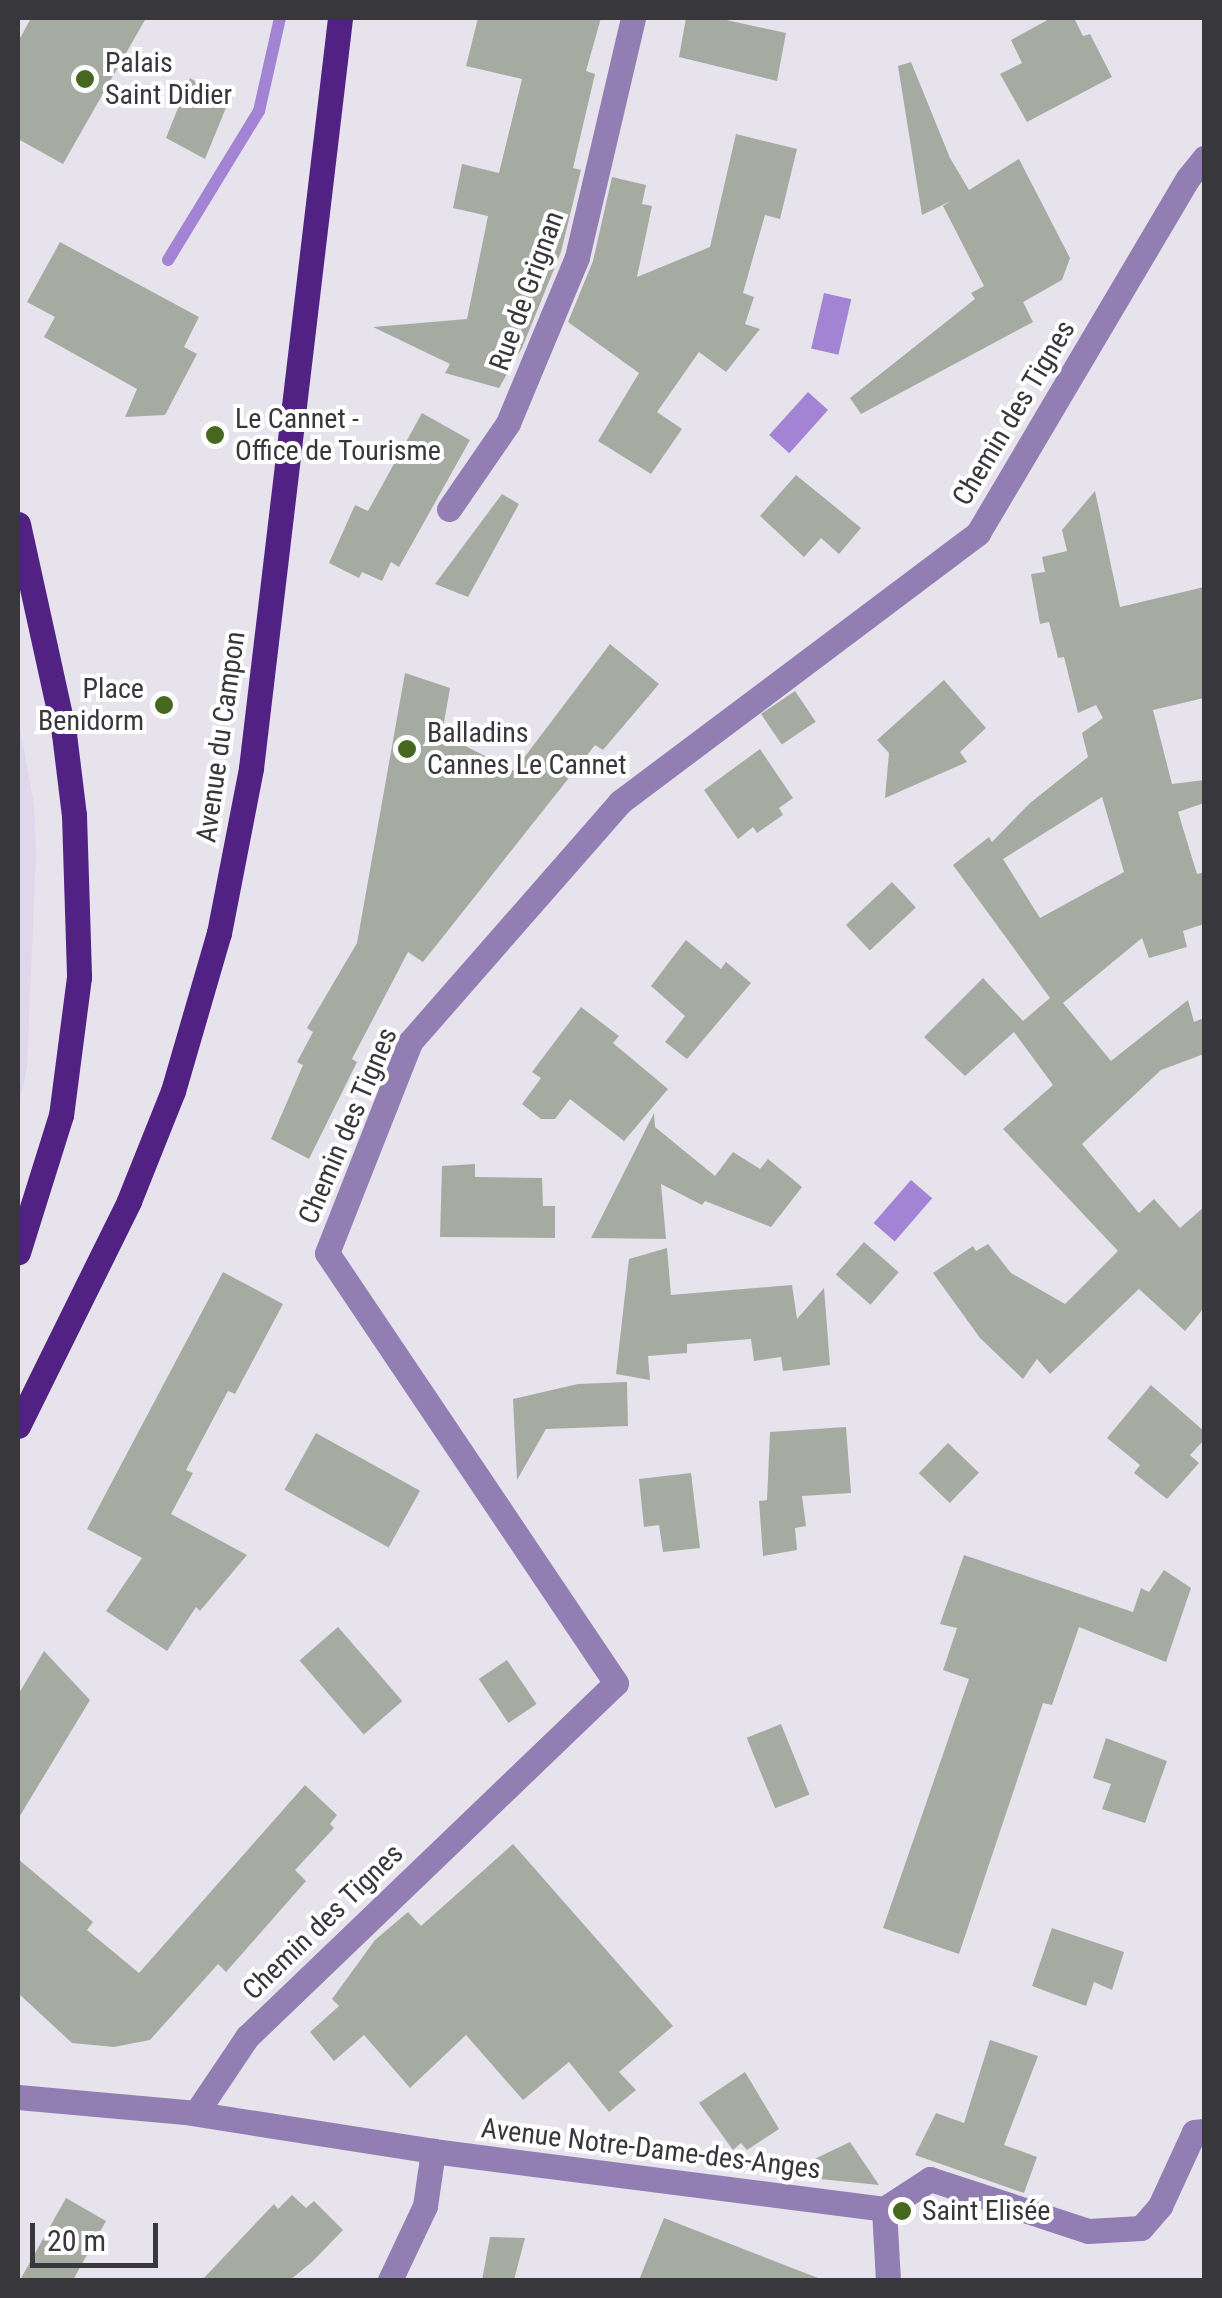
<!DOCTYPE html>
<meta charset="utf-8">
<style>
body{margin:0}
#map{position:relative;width:1222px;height:2298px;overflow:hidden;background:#e6e3ed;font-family:"Roboto Condensed",sans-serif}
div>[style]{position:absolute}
.built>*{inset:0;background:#ded8ea}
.water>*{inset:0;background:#a383d4;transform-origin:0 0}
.stream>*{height:12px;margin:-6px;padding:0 6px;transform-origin:6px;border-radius:6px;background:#a383d4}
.building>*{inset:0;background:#a6aba2;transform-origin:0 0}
.minor>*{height:25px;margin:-12.5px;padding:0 12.5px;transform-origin:12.5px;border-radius:12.5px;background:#927eb3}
.major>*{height:25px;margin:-12.5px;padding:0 12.5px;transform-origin:12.5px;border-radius:12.5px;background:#512183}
.dots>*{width:28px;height:28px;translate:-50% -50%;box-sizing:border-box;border:5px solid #fff;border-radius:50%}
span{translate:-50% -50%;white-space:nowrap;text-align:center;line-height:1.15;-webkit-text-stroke:8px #fff;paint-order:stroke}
.poi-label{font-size:28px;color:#38373b}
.left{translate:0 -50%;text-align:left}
.right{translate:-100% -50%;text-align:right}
.street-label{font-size:28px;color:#38373b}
.frame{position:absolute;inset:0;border:20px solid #38373b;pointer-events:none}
.scale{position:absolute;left:30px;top:2223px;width:128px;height:45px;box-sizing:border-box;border:5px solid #38373b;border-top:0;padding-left:12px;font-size:30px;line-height:35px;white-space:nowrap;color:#38373b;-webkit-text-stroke:8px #fff;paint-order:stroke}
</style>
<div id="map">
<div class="built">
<i style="clip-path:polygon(18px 717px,34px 805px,36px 856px,27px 1067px,18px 1109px)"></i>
</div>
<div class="water">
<i style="left:824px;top:293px;width:28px;height:57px;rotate:13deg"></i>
<i style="left:808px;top:392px;width:27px;height:58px;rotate:42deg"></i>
<i style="left:911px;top:1180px;width:28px;height:57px;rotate:41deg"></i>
</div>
<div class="stream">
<i style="left:168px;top:260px;width:175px;rotate:-58.6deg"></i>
<i style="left:259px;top:111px;width:95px;rotate:-77.3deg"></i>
</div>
<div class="building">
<i style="clip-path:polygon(31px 18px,146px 18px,63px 164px,18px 139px,18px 42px)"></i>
<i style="clip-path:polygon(478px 18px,601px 18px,586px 71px,595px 74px,573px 168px,581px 170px,561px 252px,522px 348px,499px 388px,445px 373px,450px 364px,373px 327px,467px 319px,488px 216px,453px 208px,462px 164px,499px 173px,522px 79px,466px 66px)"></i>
<i style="clip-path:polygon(686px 18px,717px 18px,786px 33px,777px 81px,679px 57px)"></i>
<i style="clip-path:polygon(1051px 18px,1074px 18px,1083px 36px,1090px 34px,1112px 77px,1027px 122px,1000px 74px,1022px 63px,1011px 40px)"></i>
<i style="clip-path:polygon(911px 62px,950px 158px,969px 190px,1019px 159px,1070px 258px,1062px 280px,1023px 302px,1033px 322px,861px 414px,850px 398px,975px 299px,971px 293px,984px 286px,943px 206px,951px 201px,922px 215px,898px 66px)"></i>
<i style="clip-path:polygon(190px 78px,228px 103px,205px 159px,166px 138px)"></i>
<i style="clip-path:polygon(736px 134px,797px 149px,780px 219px,765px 215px,743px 293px,754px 297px,745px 324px,760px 329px,726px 372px,699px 352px,657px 412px,682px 429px,651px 474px,598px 441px,639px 373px,568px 322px,593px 261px,612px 177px,646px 185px,642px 204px,652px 206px,637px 277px,710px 247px)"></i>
<i style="clip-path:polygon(60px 242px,199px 317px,184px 347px,197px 354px,165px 415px,125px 417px,137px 389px,44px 337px,55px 317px,27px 302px)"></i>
<i style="clip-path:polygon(422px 413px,470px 440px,399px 567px,391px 562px,382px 581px,362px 572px,359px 578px,329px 563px,355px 505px,368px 511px)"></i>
<i style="clip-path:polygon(796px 475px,861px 528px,839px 554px,821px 538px,804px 557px,760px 516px)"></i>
<i style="clip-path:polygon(evenodd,1095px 491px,1120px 607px,1204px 587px,1204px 698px,1153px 710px,1172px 784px,1204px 780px,1204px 803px,1178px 812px,1197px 874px,1204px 872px,1204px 924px,1183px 931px,1187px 947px,1149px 958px,1142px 938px,1063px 1003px,1111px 1061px,1188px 1000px,1194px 1022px,1204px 1018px,1204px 1054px,1161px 1070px,1082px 1144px,1139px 1213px,1154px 1199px,1180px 1228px,1204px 1207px,1204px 1308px,1185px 1331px,1139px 1289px,1050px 1374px,1037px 1359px,1023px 1379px,980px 1338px,933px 1273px,973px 1246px,976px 1251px,988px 1244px,1011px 1273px,1065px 1304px,1118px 1251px,1003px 1129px,1053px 1085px,1014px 1032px,965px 1076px,924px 1037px,983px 978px,1023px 1021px,1050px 998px,953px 865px,989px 837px,992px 842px,1030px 803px,1088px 757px,1082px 733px,1103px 718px,1096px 705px,1078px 713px,1064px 657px,1058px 658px,1049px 622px,1040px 624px,1031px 574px,1045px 572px,1042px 557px,1067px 551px,1062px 530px,1095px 491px,1102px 797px,1124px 872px,1040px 918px,1003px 859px,1102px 797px)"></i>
<i style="clip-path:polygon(502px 494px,519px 504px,468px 597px,435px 584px)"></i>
<i style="clip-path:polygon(610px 644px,659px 684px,603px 750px,595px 745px,423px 962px,408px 952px,352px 1059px,357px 1062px,309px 1159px,271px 1139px,303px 1065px,297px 1062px,313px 1032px,307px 1028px,357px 943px,405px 673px,450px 688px,442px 734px,514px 771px)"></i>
<i style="clip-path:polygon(944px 680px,986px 728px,960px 752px,967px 762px,885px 798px,889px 753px,877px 740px)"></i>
<i style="left:795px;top:691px;width:37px;height:41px;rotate:56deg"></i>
<i style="clip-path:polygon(760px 749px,793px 798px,779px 808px,783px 815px,757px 833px,753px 827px,738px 839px,704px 790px)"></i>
<i style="left:892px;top:882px;width:35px;height:63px;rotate:47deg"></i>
<i style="clip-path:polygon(686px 940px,721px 969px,726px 962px,751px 983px,687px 1059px,665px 1042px,685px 1016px,651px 986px)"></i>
<i style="clip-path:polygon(581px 1007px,619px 1036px,613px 1043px,668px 1089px,624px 1141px,570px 1099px,555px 1119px,541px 1119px,522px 1104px,541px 1078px,532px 1072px)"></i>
<i style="clip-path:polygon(654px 1113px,655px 1127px,715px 1176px,733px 1152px,760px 1169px,768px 1159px,802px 1187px,771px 1227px,705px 1201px,702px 1205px,661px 1184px,666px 1239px,591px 1238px)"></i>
<i style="clip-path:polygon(475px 1164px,475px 1177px,542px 1178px,543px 1206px,555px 1206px,555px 1238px,440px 1237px,442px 1166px)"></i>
<i style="left:864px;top:1242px;width:46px;height:43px;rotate:41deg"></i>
<i style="clip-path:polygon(667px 1248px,671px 1295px,792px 1285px,797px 1319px,824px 1288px,830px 1365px,783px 1371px,781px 1357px,754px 1361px,751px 1339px,687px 1344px,687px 1353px,648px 1356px,650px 1380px,616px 1374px,629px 1259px)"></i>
<i style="clip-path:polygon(223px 1272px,283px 1304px,235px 1394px,228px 1391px,186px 1470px,193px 1473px,171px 1514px,247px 1555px,200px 1611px,196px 1607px,167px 1651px,106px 1611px,142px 1558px,87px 1529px)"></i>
<i style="clip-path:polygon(627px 1382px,628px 1426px,546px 1429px,517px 1480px,513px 1399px,578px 1384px)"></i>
<i style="clip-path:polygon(1151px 1385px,1204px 1431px,1204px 1440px,1190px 1455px,1199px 1463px,1167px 1499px,1134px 1473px,1140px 1465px,1107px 1438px)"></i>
<i style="clip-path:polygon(846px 1427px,851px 1493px,802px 1496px,806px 1526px,795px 1528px,797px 1550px,763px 1556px,759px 1501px,767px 1500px,770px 1432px)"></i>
<i style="left:316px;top:1433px;width:119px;height:65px;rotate:29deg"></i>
<i style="left:948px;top:1443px;width:43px;height:42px;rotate:44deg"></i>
<i style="clip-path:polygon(691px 1473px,700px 1548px,663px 1552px,659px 1525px,644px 1527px,639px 1479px)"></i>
<i style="clip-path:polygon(964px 1555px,1133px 1612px,1141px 1588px,1149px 1592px,1164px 1570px,1191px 1588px,1166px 1662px,1079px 1627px,1052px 1705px,1043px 1703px,959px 1954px,883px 1928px,969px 1679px,943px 1670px,957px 1628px,940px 1624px)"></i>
<i style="left:338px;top:1627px;width:98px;height:51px;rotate:49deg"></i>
<i style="clip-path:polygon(44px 1651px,90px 1700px,18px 1819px,18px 1695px)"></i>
<i style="left:507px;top:1660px;width:53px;height:34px;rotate:56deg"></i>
<i style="left:781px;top:1724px;width:76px;height:37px;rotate:68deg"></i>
<i style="clip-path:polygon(1106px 1738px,1167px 1761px,1145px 1823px,1102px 1809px,1111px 1784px,1093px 1778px)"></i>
<i style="clip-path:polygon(305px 1785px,337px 1815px,330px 1824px,334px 1828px,295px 1870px,306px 1881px,226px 1972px,218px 1964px,150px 2040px,114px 2047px,72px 2043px,18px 1993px,18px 1859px,93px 1922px,87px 1930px,139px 1973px)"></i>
<i style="clip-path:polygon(513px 1844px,673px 2026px,619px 2072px,636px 2090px,609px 2112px,569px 2062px,523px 2100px,466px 2035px,410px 2088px,364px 2035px,334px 2061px,310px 2032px,339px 2006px,332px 1999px,375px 1940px,408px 1912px,421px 1926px)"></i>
<i style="clip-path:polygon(1052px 1928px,1124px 1952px,1112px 1990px,1094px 1982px,1086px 2006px,1032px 1986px)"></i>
<i style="clip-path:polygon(990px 2040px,1038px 2056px,1004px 2145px,1037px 2157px,1024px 2193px,915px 2155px,936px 2113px,964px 2123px)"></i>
<i style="clip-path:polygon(745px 2072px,779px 2129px,747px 2150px,741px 2143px,733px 2150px,699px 2103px)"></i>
<i style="clip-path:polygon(850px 2142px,879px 2185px,781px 2175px)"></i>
<i style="clip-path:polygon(292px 2195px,306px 2208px,314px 2201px,343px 2230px,312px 2262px,290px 2280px,202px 2280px,274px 2204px,278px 2209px)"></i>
<i style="clip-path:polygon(66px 2198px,106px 2221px,73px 2280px,20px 2280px)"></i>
<i style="clip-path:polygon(664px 2218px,818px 2278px,817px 2280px,639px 2280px)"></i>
<i style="clip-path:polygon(490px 2237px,525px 2238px,514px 2280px,482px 2280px)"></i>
</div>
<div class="minor">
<i style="left:449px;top:509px;width:104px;rotate:-55.5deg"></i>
<i style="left:508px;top:423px;width:180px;rotate:-67.4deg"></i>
<i style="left:577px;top:257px;width:245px;rotate:-76.8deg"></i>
<i style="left:18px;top:2097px;width:168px;rotate:5.1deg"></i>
<i style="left:185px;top:2112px;width:251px;rotate:8.9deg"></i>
<i style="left:433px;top:2151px;width:455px;rotate:7.3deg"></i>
<i style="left:884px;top:2209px;width:55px;rotate:-33.1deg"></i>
<i style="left:930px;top:2179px;width:166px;rotate:18.2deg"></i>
<i style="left:1088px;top:2231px;width:53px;rotate:-3.2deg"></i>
<i style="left:1141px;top:2228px;width:29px;rotate:-49deg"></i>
<i style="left:1160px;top:2206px;width:81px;rotate:-65.3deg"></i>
<i style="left:1194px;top:2132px;width:10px;rotate:-6deg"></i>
<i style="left:196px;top:2113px;width:92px;rotate:-56.1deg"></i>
<i style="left:247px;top:2037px;width:511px;rotate:-43.81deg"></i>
<i style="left:616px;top:1683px;width:518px;rotate:-123.9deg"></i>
<i style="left:327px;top:1253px;width:227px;rotate:-68.5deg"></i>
<i style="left:410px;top:1042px;width:319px;rotate:-48.8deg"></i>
<i style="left:620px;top:802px;width:448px;rotate:-36.9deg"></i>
<i style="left:978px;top:533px;width:412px;rotate:-59.4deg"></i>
<i style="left:1188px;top:178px;width:26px;rotate:-51deg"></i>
<i style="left:884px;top:2209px;width:71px;rotate:86.8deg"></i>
<i style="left:390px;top:2280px;width:82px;rotate:-64.7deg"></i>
<i style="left:425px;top:2206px;width:56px;rotate:-81.7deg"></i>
</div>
<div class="major">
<i style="left:18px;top:524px;width:215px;rotate:77.6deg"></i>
<i style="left:64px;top:734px;width:82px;rotate:83deg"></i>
<i style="left:74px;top:815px;width:162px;rotate:88.2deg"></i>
<i style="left:79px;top:977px;width:139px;rotate:97.4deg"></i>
<i style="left:61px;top:1115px;width:144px;rotate:107.4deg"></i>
<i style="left:18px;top:1426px;width:251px;rotate:-63.7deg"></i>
<i style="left:129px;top:1201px;width:118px;rotate:-68.2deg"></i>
<i style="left:173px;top:1091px;width:165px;rotate:-73.8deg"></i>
<i style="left:219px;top:933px;width:168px;rotate:-79deg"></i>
<i style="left:251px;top:768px;width:755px;rotate:-83.23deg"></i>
</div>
<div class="dots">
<i style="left:85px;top:79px;background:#45671e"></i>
<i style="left:215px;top:435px;background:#45671e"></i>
<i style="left:164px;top:705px;background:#45671e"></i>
<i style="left:407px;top:749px;background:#45671e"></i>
<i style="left:902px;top:2211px;background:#45671e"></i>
</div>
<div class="poi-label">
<span class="left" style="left:105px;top:79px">Palais<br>Saint Didier</span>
<span class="left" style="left:235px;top:435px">Le Cannet -<br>Office de Tourisme</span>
<span class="right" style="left:144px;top:705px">Place<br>Benidorm</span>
<span class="left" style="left:427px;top:749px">Balladins<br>Cannes Le Cannet</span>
<span class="left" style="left:922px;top:2211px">Saint Elisée</span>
</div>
<div class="street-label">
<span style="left:527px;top:291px;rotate:-70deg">Rue de Grignan</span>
<span style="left:1014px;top:413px;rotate:-59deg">Chemin des Tignes</span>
<span style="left:221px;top:737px;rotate:-82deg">Avenue du Campon</span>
<span style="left:348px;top:1126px;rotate:-67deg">Chemin des Tignes</span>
<span style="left:323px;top:1922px;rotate:-44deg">Chemin des Tignes</span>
<span style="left:651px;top:2149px;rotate:7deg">Avenue Notre-Dame-des-Anges</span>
</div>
<div class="frame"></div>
<div class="scale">20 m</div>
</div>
